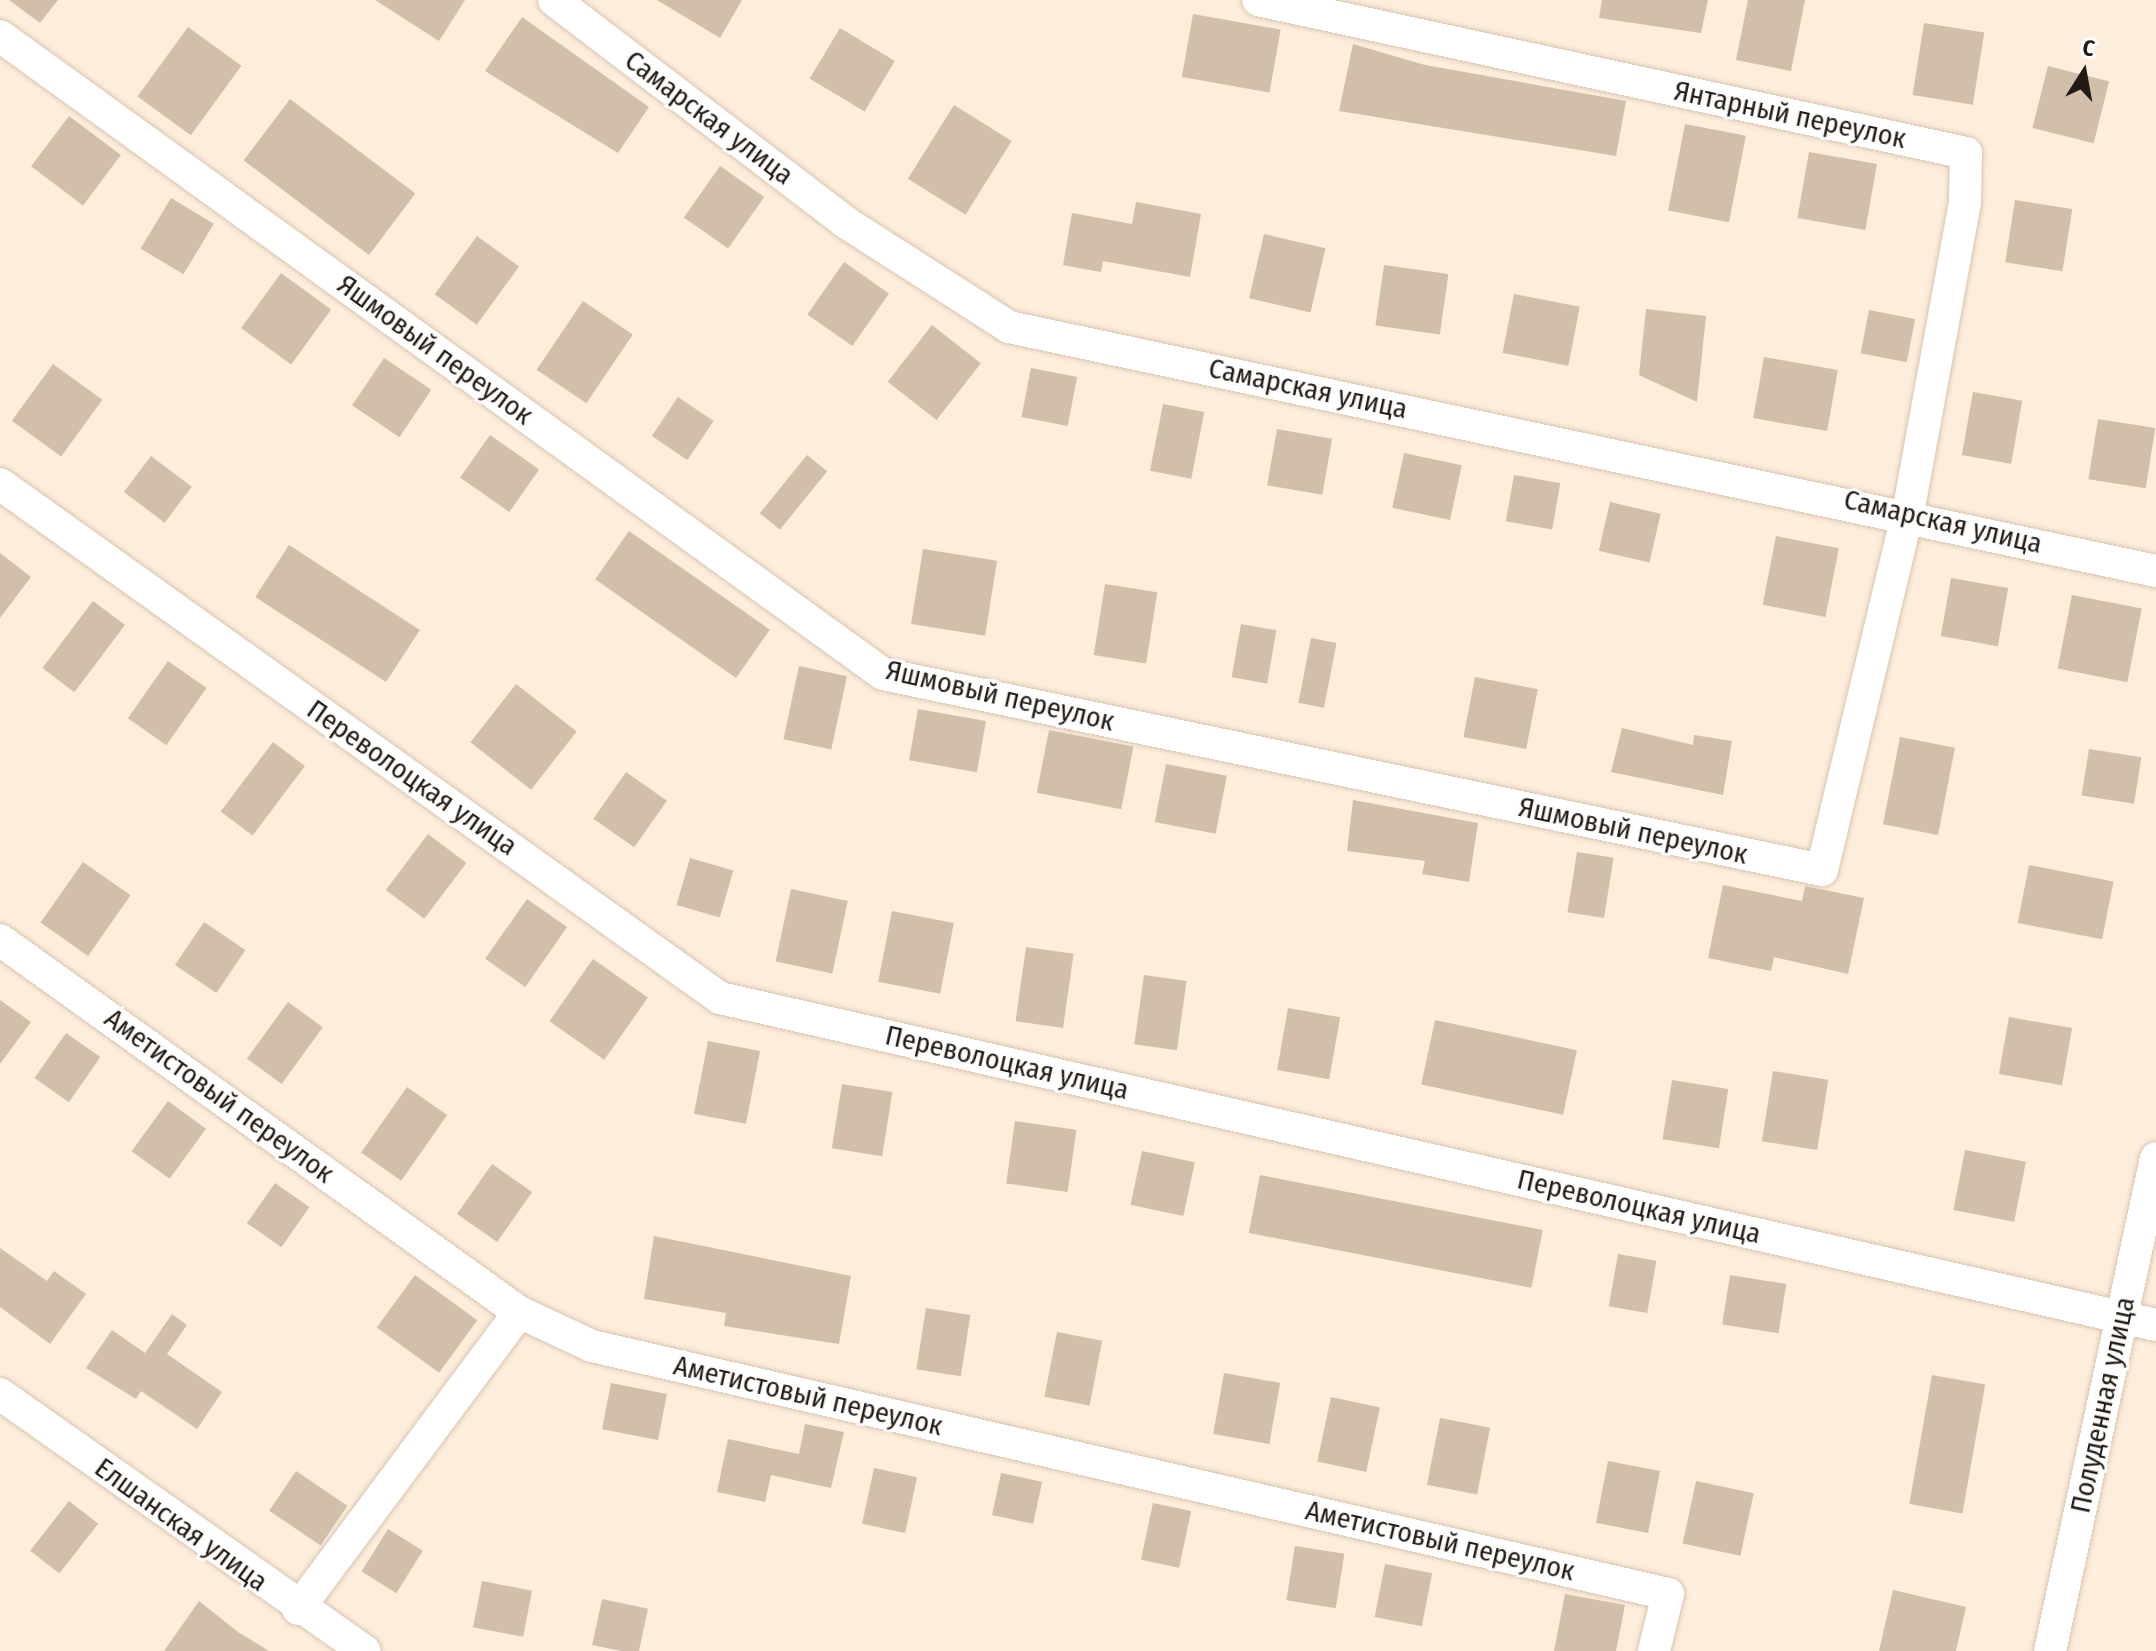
<!DOCTYPE html>
<meta charset="utf-8">
<style>
body{margin:0}
#map{position:relative;width:2156px;height:1651px;overflow:hidden;background:#fdeddb;font-family:"Fira Sans Condensed",sans-serif}
div>[style]{position:absolute}
.building>*{inset:0;background:#d2bfa9;transform-origin:0 0}
.roads{filter:drop-shadow(0 0 2px #d8c5af) drop-shadow(0 0 2px #d8c5af)}
.minor>*{height:32px;margin:-16px;padding:0 16px;transform-origin:16px;border-radius:16px;background:#fff}
span{translate:-50% -50%;white-space:nowrap;text-align:center;line-height:1.15;-webkit-text-stroke:6px #fdfdfd;paint-order:stroke}
.street-label{font-size:28px;color:#221b13}
.north{position:absolute;left:2044px;top:32px;width:80px;height:80px;-webkit-text-stroke:6px #fdfdfd;paint-order:stroke;rotate:11deg;font-size:22px;font-weight:700;line-height:32px;text-align:center;color:#221b13}
.north::after{content:'';display:block;margin:auto;width:28px;height:36px;background:#221b13;clip-path:polygon(50% 0,100% 100%,50% 72%,0 100%)}
</style>
<div id="map">
<div class="building">
<i style="clip-path:polygon(9px 0,58px 0,40px 23px)"></i>
<i style="clip-path:polygon(375px 0,465px 0,439px 41px)"></i>
<i style="clip-path:polygon(657px 0,742px 0,720px 38px)"></i>
<i style="clip-path:polygon(1602px 0,1708px 0,1701px 33px,1599px 18px)"></i>
<i style="clip-path:polygon(1748px 0,1805px 0,1791px 71px,1736px 60px)"></i>
<i style="left:1193px;top:14px;width:89px;height:64px;rotate:10deg"></i>
<i style="clip-path:polygon(522px 17px,649px 107px,618px 153px,485px 71px)"></i>
<i style="left:1924px;top:23px;width:61px;height:73px;rotate:9deg"></i>
<i style="left:188px;top:27px;width:66px;height:86px;rotate:36deg"></i>
<i style="left:840px;top:28px;width:64px;height:59px;rotate:31deg"></i>
<i style="clip-path:polygon(1353px 44px,1425px 65px,1626px 101px,1616px 156px,1339px 111px)"></i>
<i style="left:2048px;top:66px;width:63px;height:64px;rotate:14deg"></i>
<i style="left:290px;top:99px;width:157px;height:77px;rotate:37deg"></i>
<i style="left:954px;top:105px;width:68px;height:87px;rotate:32deg"></i>
<i style="left:69px;top:116px;width:65px;height:63px;rotate:37deg"></i>
<i style="left:1685px;top:124px;width:62px;height:88px;rotate:11deg"></i>
<i style="left:1809px;top:152px;width:69px;height:67px;rotate:10deg"></i>
<i style="left:720px;top:166px;width:54px;height:63px;rotate:35deg"></i>
<i style="left:171px;top:198px;width:50px;height:59px;rotate:31deg"></i>
<i style="left:2015px;top:200px;width:58px;height:63px;rotate:9deg"></i>
<i style="clip-path:polygon(1136px 202px,1201px 214px,1190px 277px,1103px 261px,1101px 272px,1063px 265px,1072px 213px,1132px 224px)"></i>
<i style="left:1264px;top:234px;width:63px;height:66px;rotate:13deg"></i>
<i style="left:477px;top:236px;width:52px;height:72px;rotate:36deg"></i>
<i style="left:844px;top:262px;width:55px;height:64px;rotate:35deg"></i>
<i style="left:1384px;top:265px;width:65px;height:61px;rotate:8deg"></i>
<i style="left:281px;top:273px;width:62px;height:68px;rotate:36deg"></i>
<i style="left:1514px;top:294px;width:67px;height:60px;rotate:11deg"></i>
<i style="left:583px;top:301px;width:60px;height:83px;rotate:34deg"></i>
<i style="clip-path:polygon(1646px 309px,1706px 316px,1697px 402px,1639px 375px)"></i>
<i style="left:1869px;top:310px;width:47px;height:44px;rotate:11deg"></i>
<i style="left:932px;top:325px;width:62px;height:72px;rotate:38deg"></i>
<i style="left:1764px;top:357px;width:75px;height:62px;rotate:10deg"></i>
<i style="left:384px;top:358px;width:57px;height:57px;rotate:34deg"></i>
<i style="left:53px;top:364px;width:61px;height:70px;rotate:36deg"></i>
<i style="left:1031px;top:368px;width:47px;height:50px;rotate:11deg"></i>
<i style="left:1973px;top:392px;width:50px;height:64px;rotate:10deg"></i>
<i style="left:678px;top:397px;width:43px;height:47px;rotate:34deg"></i>
<i style="left:1163px;top:404px;width:42px;height:68px;rotate:11deg"></i>
<i style="left:2098px;top:419px;width:58px;height:61px;rotate:9deg"></i>
<i style="left:1277px;top:429px;width:56px;height:57px;rotate:10deg"></i>
<i style="left:490px;top:435px;width:60px;height:52px;rotate:35deg"></i>
<i style="left:1404px;top:453px;width:59px;height:56px;rotate:12deg"></i>
<i style="left:807px;top:455px;width:26px;height:75px;rotate:39deg"></i>
<i style="left:151px;top:456px;width:51px;height:45px;rotate:37deg"></i>
<i style="left:1514px;top:475px;width:47px;height:47px;rotate:10deg"></i>
<i style="left:1610px;top:502px;width:52px;height:50px;rotate:13deg"></i>
<i style="left:629px;top:531px;width:172px;height:59px;rotate:35deg"></i>
<i style="left:1776px;top:536px;width:64px;height:70px;rotate:11deg"></i>
<i style="left:289px;top:545px;width:156px;height:62px;rotate:33deg"></i>
<i style="left:923px;top:549px;width:75px;height:76px;rotate:9deg"></i>
<i style="clip-path:polygon(0 553px,31px 577px,0 618px)"></i>
<i style="left:1951px;top:578px;width:58px;height:59px;rotate:10deg"></i>
<i style="left:1105px;top:584px;width:53px;height:72px;rotate:9deg"></i>
<i style="left:2072px;top:595px;width:71px;height:75px;rotate:11deg"></i>
<i style="left:93px;top:601px;width:40px;height:84px;rotate:37deg"></i>
<i style="left:1241px;top:624px;width:36px;height:54px;rotate:10deg"></i>
<i style="left:1311px;top:638px;width:26px;height:66px;rotate:11deg"></i>
<i style="left:168px;top:661px;width:47px;height:70px;rotate:35deg"></i>
<i style="left:799px;top:666px;width:49px;height:75px;rotate:12deg"></i>
<i style="left:1475px;top:677px;width:64px;height:61px;rotate:11deg"></i>
<i style="left:516px;top:684px;width:77px;height:74px;rotate:38deg"></i>
<i style="left:918px;top:709px;width:69px;height:52px;rotate:10deg"></i>
<i style="clip-path:polygon(1622px 728px,1693px 745px,1694px 735px,1732px 741px,1723px 795px,1611px 772px)"></i>
<i style="left:1049px;top:730px;width:86px;height:64px;rotate:11deg"></i>
<i style="left:1900px;top:737px;width:56px;height:89px;rotate:11deg"></i>
<i style="left:273px;top:742px;width:40px;height:87px;rotate:37deg"></i>
<i style="left:2089px;top:749px;width:53px;height:47px;rotate:9deg"></i>
<i style="left:1166px;top:764px;width:62px;height:59px;rotate:11deg"></i>
<i style="left:626px;top:772px;width:50px;height:57px;rotate:35deg"></i>
<i style="clip-path:polygon(1353px 800px,1478px 823px,1469px 882px,1422px 874px,1425px 861px,1347px 851px)"></i>
<i style="left:428px;top:834px;width:48px;height:70px;rotate:37deg"></i>
<i style="left:1577px;top:852px;width:37px;height:61px;rotate:9deg"></i>
<i style="left:690px;top:858px;width:45px;height:49px;rotate:16deg"></i>
<i style="left:83px;top:862px;width:58px;height:74px;rotate:35deg"></i>
<i style="left:2029px;top:865px;width:86px;height:59px;rotate:11deg"></i>
<i style="clip-path:polygon(1723px 885px,1802px 901px,1805px 886px,1864px 898px,1848px 974px,1774px 957px,1771px 971px,1708px 958px)"></i>
<i style="left:791px;top:889px;width:58px;height:74px;rotate:12deg"></i>
<i style="left:527px;top:899px;width:49px;height:73px;rotate:35deg"></i>
<i style="left:892px;top:911px;width:63px;height:72px;rotate:11deg"></i>
<i style="left:204px;top:922px;width:50px;height:52px;rotate:34deg"></i>
<i style="left:1026px;top:947px;width:48px;height:75px;rotate:8deg"></i>
<i style="left:593px;top:959px;width:67px;height:76px;rotate:35deg"></i>
<i style="left:1144px;top:975px;width:43px;height:70px;rotate:8deg"></i>
<i style="clip-path:polygon(0 1000px,31px 1022px,0 1064px)"></i>
<i style="left:288px;top:1002px;width:43px;height:70px;rotate:36deg"></i>
<i style="left:1288px;top:1008px;width:53px;height:63px;rotate:10deg"></i>
<i style="left:2009px;top:1017px;width:64px;height:58px;rotate:10deg"></i>
<i style="left:1435px;top:1020px;width:145px;height:66px;rotate:12deg"></i>
<i style="left:66px;top:1033px;width:42px;height:55px;rotate:35deg"></i>
<i style="left:708px;top:1041px;width:53px;height:74px;rotate:11deg"></i>
<i style="left:1773px;top:1071px;width:56px;height:71px;rotate:9deg"></i>
<i style="left:1672px;top:1080px;width:57px;height:60px;rotate:9deg"></i>
<i style="left:842px;top:1084px;width:51px;height:65px;rotate:9deg"></i>
<i style="left:407px;top:1087px;width:49px;height:80px;rotate:35deg"></i>
<i style="left:168px;top:1101px;width:47px;height:62px;rotate:36deg"></i>
<i style="left:1015px;top:1121px;width:62px;height:63px;rotate:8deg"></i>
<i style="left:1965px;top:1150px;width:62px;height:61px;rotate:11deg"></i>
<i style="left:1142px;top:1151px;width:54px;height:55px;rotate:12deg"></i>
<i style="left:492px;top:1164px;width:49px;height:61px;rotate:35deg"></i>
<i style="left:1260px;top:1175px;width:288px;height:59px;rotate:11deg"></i>
<i style="left:275px;top:1183px;width:42px;height:49px;rotate:35deg"></i>
<i style="clip-path:polygon(654px 1236px,851px 1276px,839px 1344px,724px 1326px,726px 1313px,644px 1299px)"></i>
<i style="clip-path:polygon(0 1248px,47px 1281px,54px 1271px,86px 1294px,50px 1344px,0 1307px)"></i>
<i style="left:1618px;top:1254px;width:39px;height:53px;rotate:10deg"></i>
<i style="left:415px;top:1275px;width:77px;height:65px;rotate:36deg"></i>
<i style="left:1730px;top:1275px;width:57px;height:50px;rotate:9deg"></i>
<i style="left:926px;top:1308px;width:45px;height:62px;rotate:9deg"></i>
<i style="clip-path:polygon(172px 1314px,187px 1325px,167px 1354px,222px 1392px,197px 1429px,141px 1391px,136px 1399px,86px 1368px,112px 1330px,145px 1353px)"></i>
<i style="left:1057px;top:1332px;width:46px;height:66px;rotate:11deg"></i>
<i style="left:1224px;top:1373px;width:57px;height:62px;rotate:10deg"></i>
<i style="left:1932px;top:1375px;width:54px;height:131px;rotate:10deg"></i>
<i style="left:611px;top:1383px;width:57px;height:47px;rotate:11deg"></i>
<i style="left:1331px;top:1397px;width:50px;height:66px;rotate:12deg"></i>
<i style="left:1440px;top:1418px;width:51px;height:68px;rotate:11deg"></i>
<i style="clip-path:polygon(805px 1424px,844px 1432px,831px 1488px,771px 1475px,765px 1502px,717px 1492px,728px 1439px,799px 1454px)"></i>
<i style="left:1608px;top:1461px;width:53px;height:63px;rotate:11deg"></i>
<i style="left:874px;top:1468px;width:44px;height:57px;rotate:12deg"></i>
<i style="left:296px;top:1471px;width:62px;height:48px;rotate:34deg"></i>
<i style="left:1001px;top:1473px;width:42px;height:43px;rotate:12deg"></i>
<i style="left:1696px;top:1481px;width:59px;height:64px;rotate:12deg"></i>
<i style="left:69px;top:1501px;width:37px;height:63px;rotate:38deg"></i>
<i style="left:1153px;top:1503px;width:39px;height:58px;rotate:12deg"></i>
<i style="left:388px;top:1529px;width:41px;height:50px;rotate:32deg"></i>
<i style="left:1295px;top:1546px;width:50px;height:55px;rotate:9deg"></i>
<i style="left:1385px;top:1564px;width:48px;height:54px;rotate:11deg"></i>
<i style="left:482px;top:1581px;width:51px;height:47px;rotate:11deg"></i>
<i style="clip-path:polygon(1893px 1590px,1966px 1607px,1956px 1651px,1879px 1651px)"></i>
<i style="clip-path:polygon(1565px 1594px,1625px 1605px,1616px 1651px,1554px 1651px)"></i>
<i style="left:602px;top:1599px;width:47px;height:47px;rotate:12deg"></i>
<i style="clip-path:polygon(199px 1601px,238px 1632px,269px 1651px,164px 1651px)"></i>
</div>
<div class="roads">
<div class="minor">
<i style="left:554px;top:0;width:366px;rotate:37.3deg"></i>
<i style="left:845px;top:222px;width:195px;rotate:32.6deg"></i>
<i style="left:1009px;top:327px;width:1173px;rotate:12.01deg"></i>
<i style="left:0;top:36px;width:1089px;rotate:35.85deg"></i>
<i style="left:883px;top:674px;width:959px;rotate:11.79deg"></i>
<i style="left:1822px;top:870px;width:367px;rotate:-76.5deg"></i>
<i style="left:1908px;top:513px;width:316px;rotate:-79.6deg"></i>
<i style="left:1965px;top:202px;width:49px;rotate:-88.8deg"></i>
<i style="left:1966px;top:153px;width:724px;rotate:-167.81deg"></i>
<i style="left:0;top:484px;width:885px;rotate:35.52deg"></i>
<i style="left:720px;top:998px;width:1473px;rotate:12.83deg"></i>
<i style="left:0;top:940px;width:639px;rotate:35.63deg"></i>
<i style="left:519px;top:1312px;width:81px;rotate:25deg"></i>
<i style="left:592px;top:1346px;width:1104px;rotate:12.98deg"></i>
<i style="left:1668px;top:1594px;width:59px;rotate:103.8deg"></i>
<i style="left:0;top:1394px;width:446px;rotate:35.2deg"></i>
<i style="left:298px;top:1609px;width:370px;rotate:-53.3deg"></i>
<i style="left:2050px;top:1651px;width:504px;rotate:-77.87deg"></i>
</div>
</div>
<div class="street-label">
<span style="left:1790px;top:115px;rotate:12deg">Янтарный переулок</span>
<span style="left:709px;top:118px;rotate:37deg">Самарская улица</span>
<span style="left:435px;top:350px;rotate:36deg">Яшмовый переулок</span>
<span style="left:1308px;top:389px;rotate:12deg">Самарская улица</span>
<span style="left:1943px;top:522px;rotate:13deg">Самарская улица</span>
<span style="left:1000px;top:696px;rotate:13deg">Яшмовый переулок</span>
<span style="left:412px;top:778px;rotate:35deg">Переволоцкая улица</span>
<span style="left:1633px;top:831px;rotate:12deg">Яшмовый переулок</span>
<span style="left:1007px;top:1063px;rotate:13deg">Переволоцкая улица</span>
<span style="left:219px;top:1096px;rotate:36deg">Аметистовый переулок</span>
<span style="left:1639px;top:1207px;rotate:13deg">Переволоцкая улица</span>
<span style="left:808px;top:1396px;rotate:13deg">Аметистовый переулок</span>
<span style="left:2103px;top:1405px;rotate:-78deg">Полуденная улица</span>
<span style="left:181px;top:1525px;rotate:36deg">Елшанская улица</span>
<span style="left:1440px;top:1541px;rotate:13deg">Аметистовый переулок</span>
</div>
<div class="north">С</div>
</div>
